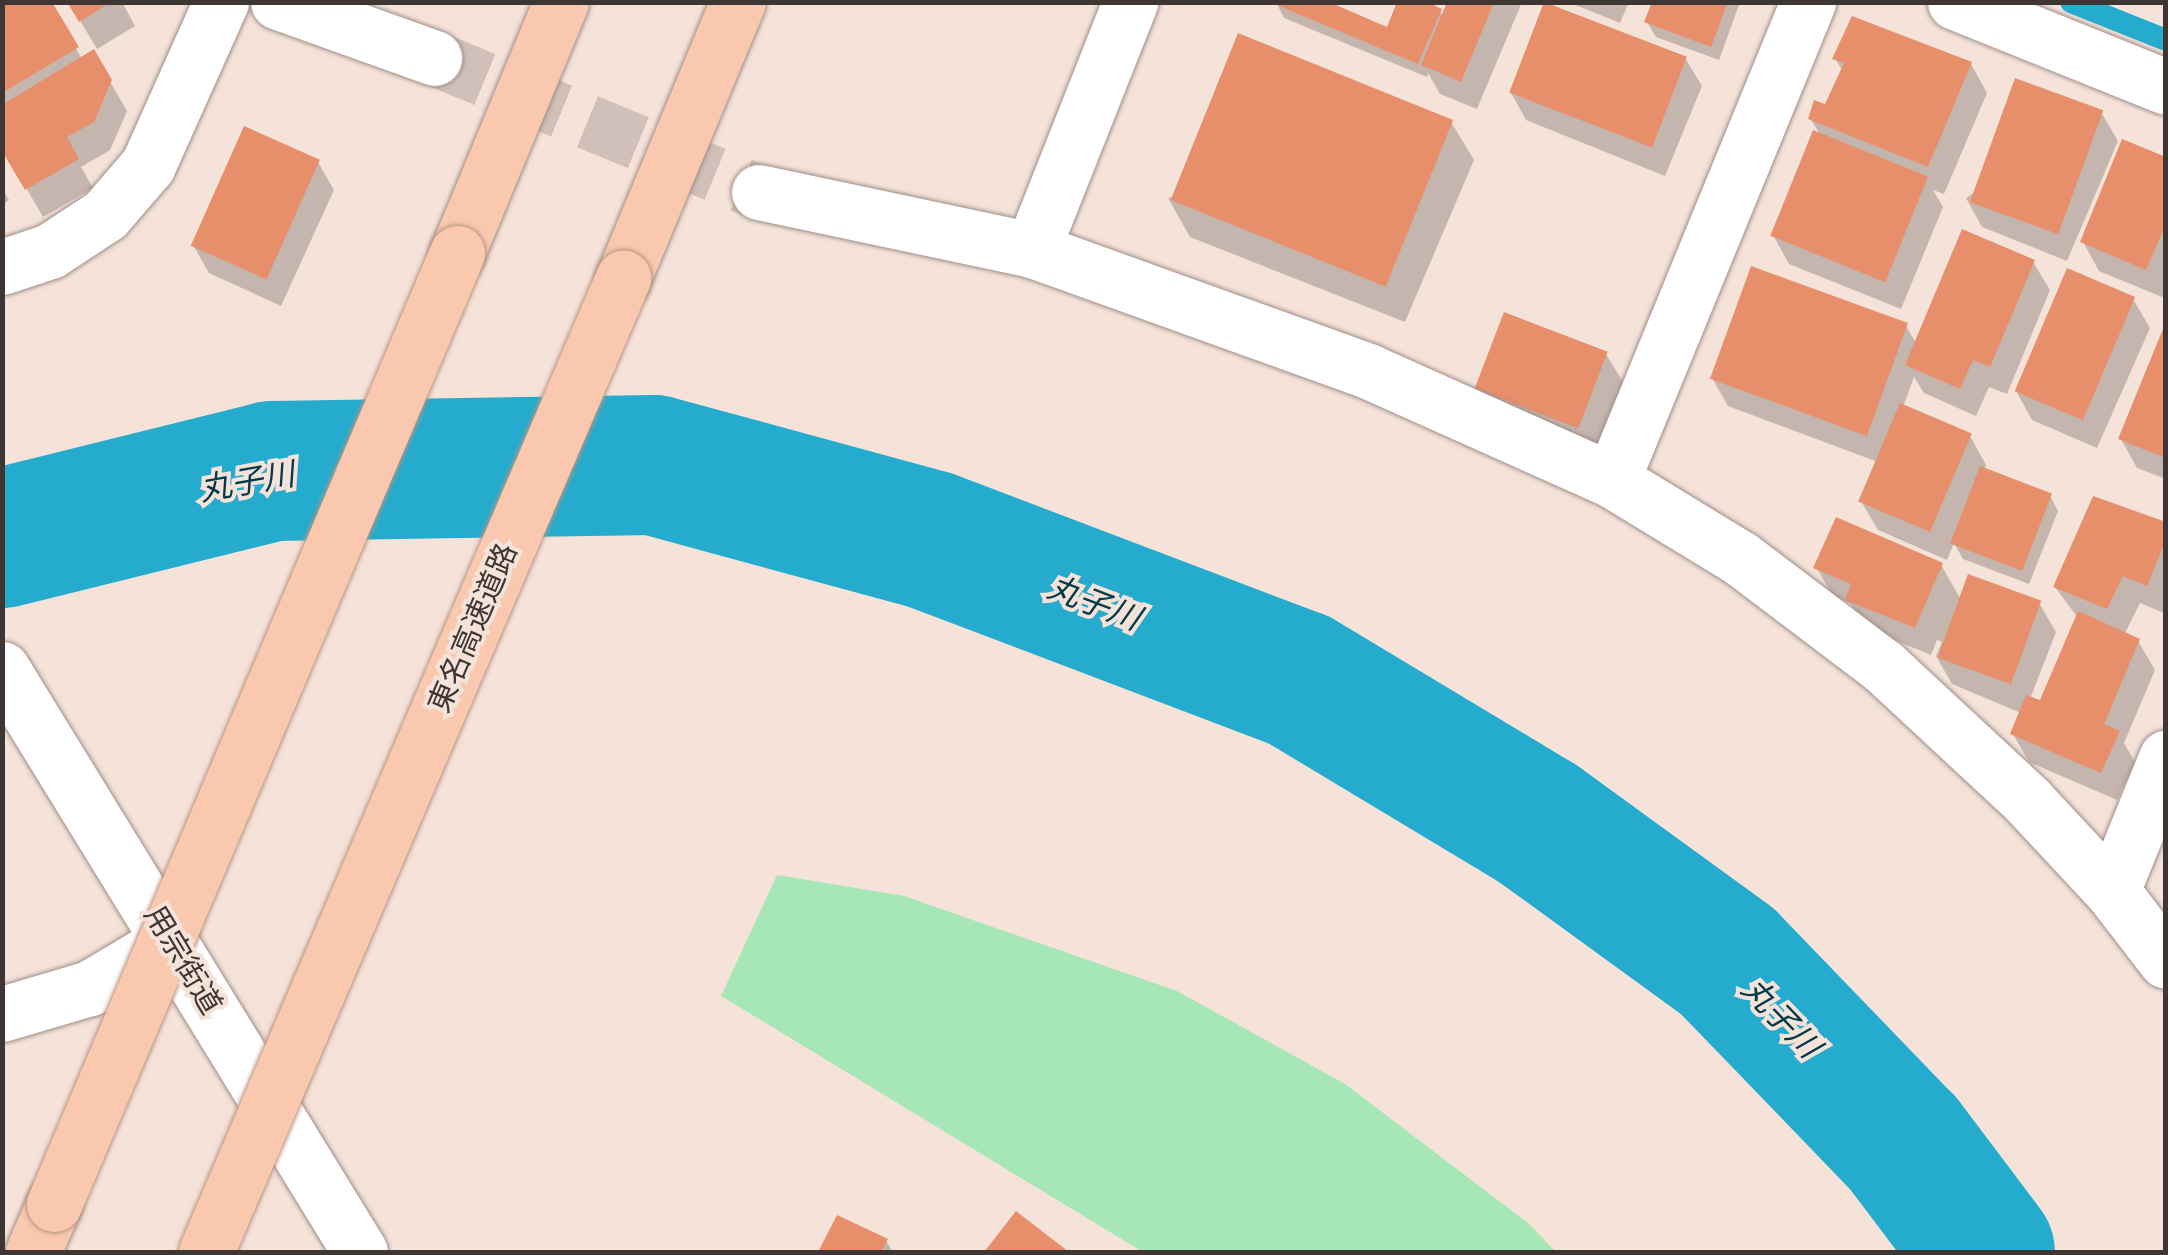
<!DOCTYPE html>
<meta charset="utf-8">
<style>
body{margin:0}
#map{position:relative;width:2168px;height:1255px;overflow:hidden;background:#f5e3da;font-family:Helvetica,"Noto Sans JP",sans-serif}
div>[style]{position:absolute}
.green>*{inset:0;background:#a7e6b7}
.shadow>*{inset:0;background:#0003}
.stream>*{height:22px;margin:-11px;padding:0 11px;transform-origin:11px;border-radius:11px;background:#25abcd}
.river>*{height:140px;margin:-70px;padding:0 70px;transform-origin:70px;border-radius:70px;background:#25abcd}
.building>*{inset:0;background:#e68f6a;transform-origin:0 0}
.minor-tunnel>*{height:55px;margin-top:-27.5px;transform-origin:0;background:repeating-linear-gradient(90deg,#d0c0b9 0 55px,transparent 0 83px)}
.roads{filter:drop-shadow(0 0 2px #9f8e87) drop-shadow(0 0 2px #9f8e87)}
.minor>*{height:55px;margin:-27.5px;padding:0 27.5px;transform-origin:27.5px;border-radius:27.5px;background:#fff}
.highway>*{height:55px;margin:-27.5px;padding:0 27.5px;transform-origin:27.5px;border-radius:27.5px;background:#fac8ae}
.bridges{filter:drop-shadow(0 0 2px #b89583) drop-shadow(0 0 2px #b89583)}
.highway-bridge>*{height:55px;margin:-27.5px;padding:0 27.5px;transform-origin:27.5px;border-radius:27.5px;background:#fac8ae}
span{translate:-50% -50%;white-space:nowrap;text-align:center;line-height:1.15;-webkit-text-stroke:8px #f5e3da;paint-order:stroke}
.street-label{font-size:30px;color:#3d3633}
.water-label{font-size:32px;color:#003b49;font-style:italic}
.frame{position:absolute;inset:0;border:5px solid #3d3633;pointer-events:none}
</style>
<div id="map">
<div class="green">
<i style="clip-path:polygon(777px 875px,904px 896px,1177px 991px,1345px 1084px,1528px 1223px,1556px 1252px,1143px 1252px,721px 996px)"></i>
</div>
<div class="shadow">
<i style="clip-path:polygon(2px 2px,49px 2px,82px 59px,93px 52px,127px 111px,110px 150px,81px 167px,93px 188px,43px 217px,2px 146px)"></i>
<i style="clip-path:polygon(69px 2px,122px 2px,135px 26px,97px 49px)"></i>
<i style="clip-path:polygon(1276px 2px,1335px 2px,1333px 7px,1389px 30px,1440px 11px,1443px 17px,1449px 2px,1522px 2px,1477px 109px,1440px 94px,1428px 73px,1427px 77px,1284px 18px)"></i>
<i style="clip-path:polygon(1568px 2px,1629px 2px,1620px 23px)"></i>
<i style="clip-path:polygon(1655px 2px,1740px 2px,1719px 60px,1656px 37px,1647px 22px)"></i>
<i style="clip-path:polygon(1547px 3px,1685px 58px,1702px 86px,1665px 176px,1526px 120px,1510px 91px)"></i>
<i style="clip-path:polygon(1835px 58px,1971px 64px,1987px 93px,1944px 194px,1933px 190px,1943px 207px,1901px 309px,1789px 264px,1773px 235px,1821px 136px,1810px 118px,1826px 107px,1843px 72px)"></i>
<i style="clip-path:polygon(2101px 112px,2118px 141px,2067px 261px,1982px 227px,1966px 198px)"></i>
<i style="clip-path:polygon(1451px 122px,1474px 160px,1405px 322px,1190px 237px,1168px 198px)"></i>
<i style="clip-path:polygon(2166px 159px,2166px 289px,2162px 297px,2099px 271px,2083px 242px)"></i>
<i style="clip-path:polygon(318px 162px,334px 190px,281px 306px,209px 273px,193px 245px)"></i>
<i style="clip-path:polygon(2px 188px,9px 200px,2px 205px)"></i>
<i style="clip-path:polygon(2033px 262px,2050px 290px,2007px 394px,1989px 387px,1976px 416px,1924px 393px,1914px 377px,1903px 407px,1970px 436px,1986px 465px,1984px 470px,2050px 496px,2058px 511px,2029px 584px,1963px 559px,1954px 543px,1947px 560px,1878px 530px,1861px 501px,1878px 462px,1728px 406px,1712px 378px,1906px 326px,1916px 343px)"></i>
<i style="clip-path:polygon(2133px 299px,2150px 328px,2097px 448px,2032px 420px,2016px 391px)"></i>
<i style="clip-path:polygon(2166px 330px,2166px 479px,2137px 468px,2121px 439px)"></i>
<i style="clip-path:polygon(1606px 354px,1623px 382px,1595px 450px,1495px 417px,1479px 389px)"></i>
<i style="clip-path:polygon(2166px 525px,2166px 608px,2164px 613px,2140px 603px,2124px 635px,2138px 641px,2155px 670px,2124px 743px,2135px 762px,2117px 800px,2029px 762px,2013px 734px,2021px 713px,1952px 684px,1936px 656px,1942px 642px,1937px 640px,1931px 655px,1865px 628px,1851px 604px,1833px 596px,1816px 567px,1941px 565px,1960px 598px,2039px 603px,2056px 632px,2030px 699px,2041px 704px,2078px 618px,2055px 587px)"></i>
<i style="clip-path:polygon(838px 1218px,886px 1241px,893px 1252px,821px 1252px)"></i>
</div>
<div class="stream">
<i style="left:2071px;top:2px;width:102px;rotate:21.8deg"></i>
</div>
<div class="river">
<i style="left:2px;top:538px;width:278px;rotate:-13.9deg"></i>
<i style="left:272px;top:471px;width:382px;rotate:-0.9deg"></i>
<i style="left:654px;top:465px;width:286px;rotate:15.2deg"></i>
<i style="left:930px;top:540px;width:395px;rotate:20.8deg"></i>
<i style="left:1299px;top:680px;width:278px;rotate:31deg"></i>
<i style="left:1537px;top:823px;width:236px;rotate:36deg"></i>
<i style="left:1728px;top:962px;width:252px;rotate:46deg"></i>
<i style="left:1903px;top:1143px;width:136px;rotate:53deg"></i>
</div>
<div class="building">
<i style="clip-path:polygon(2px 2px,52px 2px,79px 47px,2px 93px)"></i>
<i style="clip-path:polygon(67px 2px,111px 2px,79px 22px)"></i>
<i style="clip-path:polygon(1329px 2px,1387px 27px,1397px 2px,1427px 2px,1442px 9px,1418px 64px,1272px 3px)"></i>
<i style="clip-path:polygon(1447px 2px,1494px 2px,1461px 82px,1421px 65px)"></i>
<i style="left:1544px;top:2px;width:153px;height:97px;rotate:21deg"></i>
<i style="clip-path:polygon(1652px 2px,1728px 2px,1711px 47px,1644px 22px)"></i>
<i style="clip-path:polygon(1852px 16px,1972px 62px,1928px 167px,1808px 119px,1814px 100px,1825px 104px,1844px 63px,1832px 59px)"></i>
<i style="left:1238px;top:33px;width:232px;height:180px;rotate:22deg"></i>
<i style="clip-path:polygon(94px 49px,112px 80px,94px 122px,67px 137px,79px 159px,25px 190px,2px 151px,2px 105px)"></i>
<i style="left:2015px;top:78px;width:94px;height:132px;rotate:20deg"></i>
<i style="left:244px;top:126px;width:83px;height:131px;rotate:24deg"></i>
<i style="left:1813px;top:130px;width:124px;height:114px;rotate:22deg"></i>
<i style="clip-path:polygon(2122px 139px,2166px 157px,2166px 223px,2146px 270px,2080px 242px)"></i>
<i style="clip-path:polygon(1962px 229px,2035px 260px,1990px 367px,1973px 360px,1960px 389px,1905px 365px)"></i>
<i style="left:1751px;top:266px;width:167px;height:120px;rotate:20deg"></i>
<i style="left:2067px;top:268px;width:74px;height:134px;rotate:23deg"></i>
<i style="left:1504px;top:312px;width:111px;height:82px;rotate:21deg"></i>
<i style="clip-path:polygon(2165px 324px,2166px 324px,2166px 458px,2118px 439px)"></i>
<i style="left:1900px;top:403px;width:78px;height:107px;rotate:23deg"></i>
<i style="left:1980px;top:466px;width:77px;height:83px;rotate:21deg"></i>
<i style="clip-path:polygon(2093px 496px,2166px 522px,2166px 540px,2147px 586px,2123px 576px,2107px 609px,2053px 587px)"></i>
<i style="clip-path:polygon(1836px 517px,1943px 563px,1915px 628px,1845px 600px,1851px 584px,1813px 568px)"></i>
<i style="left:1968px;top:574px;width:78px;height:89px;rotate:20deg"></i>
<i style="clip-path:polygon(2078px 611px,2140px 639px,2104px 724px,2120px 731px,2101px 773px,2010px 734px,2026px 695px,2040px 700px)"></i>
<i style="clip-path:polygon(1016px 1211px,1069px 1252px,984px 1252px)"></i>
<i style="clip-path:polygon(837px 1215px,888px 1239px,881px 1252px,818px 1252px)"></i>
</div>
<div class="minor-tunnel">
<i style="left:434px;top:58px;width:352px;rotate:22.4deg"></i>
</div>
<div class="roads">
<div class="minor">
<i style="left:278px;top:2px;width:166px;rotate:19.7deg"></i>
<i style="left:1955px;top:2px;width:227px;rotate:21.9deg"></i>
<i style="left:759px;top:192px;width:279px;rotate:12deg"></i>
<i style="left:1032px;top:250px;width:357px;rotate:19.8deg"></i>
<i style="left:1368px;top:371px;width:267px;rotate:24.1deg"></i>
<i style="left:1612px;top:480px;width:150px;rotate:31.4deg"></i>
<i style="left:1740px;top:558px;width:179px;rotate:37.1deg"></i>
<i style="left:1883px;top:666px;width:197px;rotate:42.9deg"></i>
<i style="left:2027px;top:800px;width:125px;rotate:47deg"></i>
<i style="left:2112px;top:891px;width:88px;rotate:52.4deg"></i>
<i style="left:1032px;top:250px;width:267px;rotate:-68.4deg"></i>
<i style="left:2px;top:267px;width:51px;rotate:-18.4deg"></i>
<i style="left:50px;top:251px;width:66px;rotate:-33.2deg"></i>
<i style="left:105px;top:215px;width:66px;rotate:-49.3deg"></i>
<i style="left:148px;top:165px;width:179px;rotate:-65.9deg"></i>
<i style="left:1612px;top:480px;width:517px;rotate:-67.7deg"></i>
<i style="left:2px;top:669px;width:684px;rotate:58.45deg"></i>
<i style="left:2112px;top:891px;width:144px;rotate:-67.9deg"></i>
<i style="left:2px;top:1014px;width:92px;rotate:-16.5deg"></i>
<i style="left:90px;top:988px;width:94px;rotate:-30.7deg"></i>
</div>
<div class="highway">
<i style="left:457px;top:253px;width:272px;rotate:-67.5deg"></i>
<i style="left:623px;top:278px;width:299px;rotate:-67.4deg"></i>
<i style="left:33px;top:1252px;width:52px;rotate:-66.4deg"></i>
</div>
</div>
<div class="bridges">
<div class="highway-bridge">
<i style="left:54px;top:1204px;width:1033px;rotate:-67.03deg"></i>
<i style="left:206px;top:1252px;width:1060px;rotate:-66.82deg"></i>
</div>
</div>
<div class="street-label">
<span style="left:473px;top:628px;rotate:-67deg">東名高速道路</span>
<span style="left:183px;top:960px;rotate:59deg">用宗街道</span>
</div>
<div class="water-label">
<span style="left:247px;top:482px;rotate:-10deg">丸子川</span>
<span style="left:1094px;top:603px;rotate:21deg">丸子川</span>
<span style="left:1781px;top:1018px;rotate:46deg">丸子川</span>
</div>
<div class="frame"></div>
</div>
